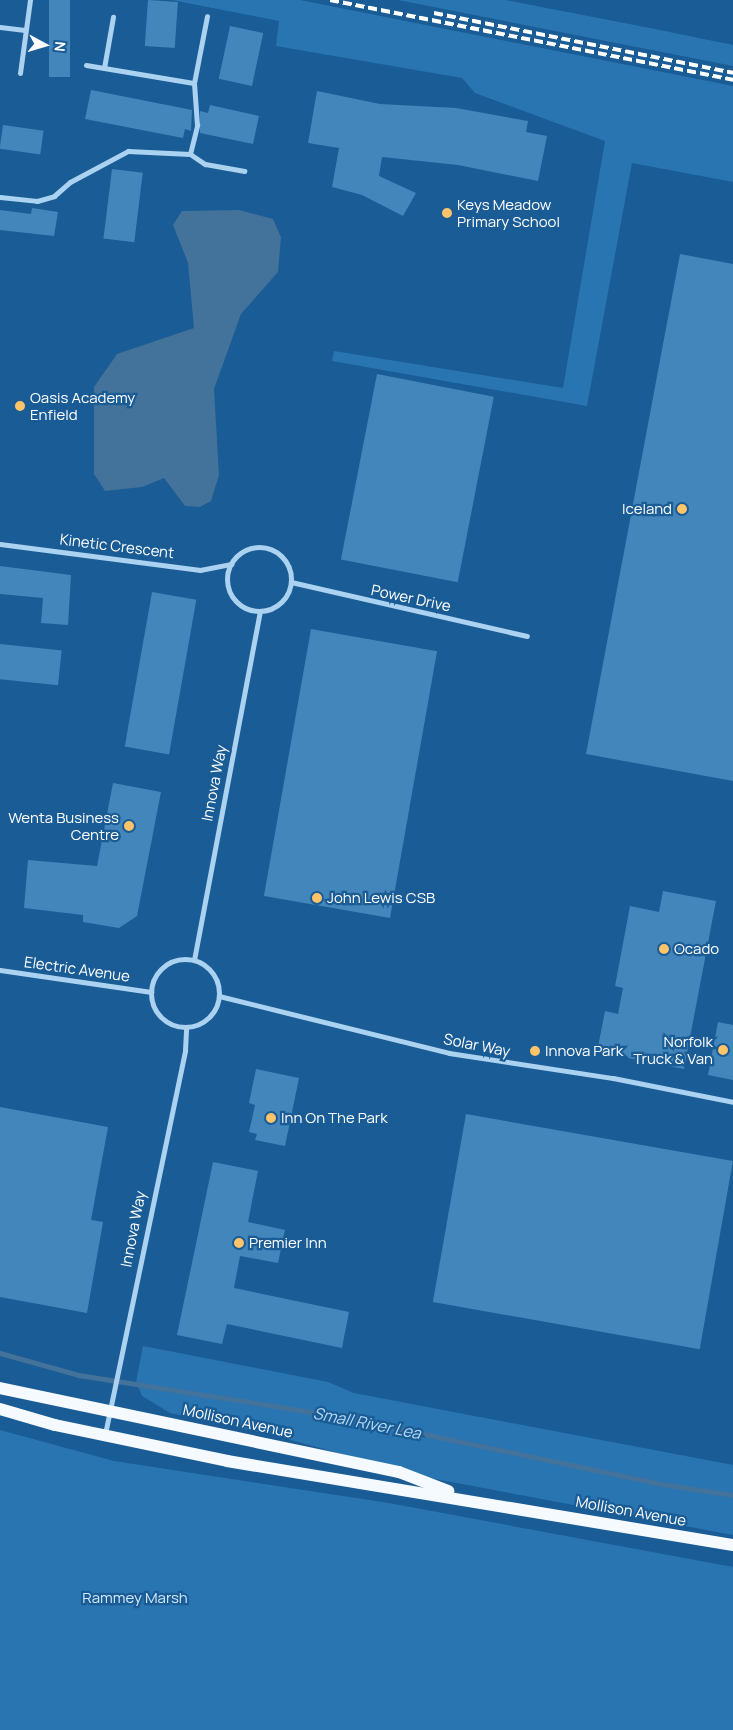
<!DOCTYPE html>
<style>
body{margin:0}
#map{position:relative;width:733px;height:1730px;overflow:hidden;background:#1a5c95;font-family:Manrope,sans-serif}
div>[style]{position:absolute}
.green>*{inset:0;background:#2975b1}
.water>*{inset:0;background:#43729a}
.stream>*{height:4.5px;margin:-2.25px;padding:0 2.25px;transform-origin:2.25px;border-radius:2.25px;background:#43729a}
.building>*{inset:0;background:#4386bc;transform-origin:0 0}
.minor>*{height:5px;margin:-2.5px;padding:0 2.5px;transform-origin:2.5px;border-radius:2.5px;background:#abd2f0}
.minor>.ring{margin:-2.5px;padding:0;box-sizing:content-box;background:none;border:5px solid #abd2f0;border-radius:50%}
.primary>*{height:12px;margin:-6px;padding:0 6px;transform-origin:6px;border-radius:6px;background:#f4faff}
.rail>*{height:4px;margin-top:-2px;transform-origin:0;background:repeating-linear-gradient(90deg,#fff 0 9px,transparent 0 13px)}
.dots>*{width:14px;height:14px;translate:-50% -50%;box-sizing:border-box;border:2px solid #1a5c95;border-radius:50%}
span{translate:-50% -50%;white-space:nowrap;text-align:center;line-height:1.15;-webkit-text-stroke:4.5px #1a5c95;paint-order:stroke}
.poi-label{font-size:15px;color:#fff}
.left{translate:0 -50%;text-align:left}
.right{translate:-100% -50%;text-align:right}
.street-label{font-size:15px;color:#fff}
.park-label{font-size:15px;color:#d2e9fb}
.water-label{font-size:16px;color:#b8dbf7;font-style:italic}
.north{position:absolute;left:20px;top:20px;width:50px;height:50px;-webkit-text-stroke:4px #1a5c95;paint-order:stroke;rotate:96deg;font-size:14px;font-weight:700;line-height:20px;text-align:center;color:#fff}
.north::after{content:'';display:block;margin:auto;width:18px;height:22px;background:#fff;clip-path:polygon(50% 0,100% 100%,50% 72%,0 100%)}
</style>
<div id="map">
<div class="green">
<i style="clip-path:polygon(172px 0,300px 0,733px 86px,733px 182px,632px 163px,587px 406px,332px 361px,334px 351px,563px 388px,605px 141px,475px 93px,462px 78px,276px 46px,279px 21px)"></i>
<i style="clip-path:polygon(398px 0,506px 0,650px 28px,733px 45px,733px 66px)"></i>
<i style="clip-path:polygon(143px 1346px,328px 1382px,354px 1393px,733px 1465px,733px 1535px,430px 1478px,276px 1436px,170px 1413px,142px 1396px,136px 1382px)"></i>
<i style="clip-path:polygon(0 1430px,114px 1461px,389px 1503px,733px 1567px,733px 1730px,0 1730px)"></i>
</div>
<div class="water">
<i style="clip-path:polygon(239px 210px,273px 219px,281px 237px,278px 272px,241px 314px,214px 389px,219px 475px,211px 501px,200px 507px,185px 506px,164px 478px,142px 487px,105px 491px,94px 474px,94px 387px,117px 354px,194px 328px,188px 263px,173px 225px,182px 211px)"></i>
</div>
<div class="stream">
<i style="left:0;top:1353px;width:82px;rotate:15.6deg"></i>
<i style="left:79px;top:1375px;width:263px;rotate:9deg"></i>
<i style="left:339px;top:1416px;width:329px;rotate:11.9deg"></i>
<i style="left:661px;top:1484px;width:73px;rotate:8.7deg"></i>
</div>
<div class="building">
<i style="left:49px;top:0;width:21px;height:77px"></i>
<i style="left:148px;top:0;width:30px;height:46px;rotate:4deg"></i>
<i style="left:230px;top:26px;width:34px;height:54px;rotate:12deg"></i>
<i style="clip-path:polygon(91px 90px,192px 110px,191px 131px,185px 129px,183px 138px,85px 119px)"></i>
<i style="clip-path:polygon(317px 91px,380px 104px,456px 108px,528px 121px,526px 132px,547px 136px,538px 181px,458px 165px,382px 157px,379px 176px,416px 193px,403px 216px,362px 195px,332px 187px,339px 148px,308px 143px)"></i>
<i style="clip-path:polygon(210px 105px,259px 116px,253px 144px,200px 133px,200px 111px,208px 113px)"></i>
<i style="left:3px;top:125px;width:41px;height:24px;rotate:8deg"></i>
<i style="left:112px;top:169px;width:31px;height:70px;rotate:7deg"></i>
<i style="clip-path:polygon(32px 208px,58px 212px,54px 236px,0 230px,0 210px,31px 214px)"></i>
<i style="clip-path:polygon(680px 254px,733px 264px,733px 781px,586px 754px)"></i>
<i style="left:377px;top:374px;width:119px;height:189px;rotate:11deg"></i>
<i style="clip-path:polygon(0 566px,71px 575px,68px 625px,41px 623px,43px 598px,0 594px)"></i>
<i style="left:152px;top:592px;width:45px;height:157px;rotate:10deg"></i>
<i style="left:311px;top:629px;width:128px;height:271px;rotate:10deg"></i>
<i style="left:0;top:644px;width:62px;height:35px;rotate:6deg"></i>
<i style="clip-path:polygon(113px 783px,161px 792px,137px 916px,119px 928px,83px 922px,83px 915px,24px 908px,28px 860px,97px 866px)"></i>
<i style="clip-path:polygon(663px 891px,716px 901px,684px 1069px,597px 1052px,605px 1011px,618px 1014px,623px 988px,615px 986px,630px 906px,659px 912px)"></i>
<i style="clip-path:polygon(718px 1022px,733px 1025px,733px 1080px,708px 1075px)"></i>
<i style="clip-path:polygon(256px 1069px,299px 1078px,285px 1146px,255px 1140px,257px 1134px,249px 1132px,255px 1105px,249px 1103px)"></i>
<i style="clip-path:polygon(0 1107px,108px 1127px,91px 1220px,103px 1222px,87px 1313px,0 1297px)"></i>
<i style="left:466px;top:1114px;width:271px;height:191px;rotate:10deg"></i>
<i style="clip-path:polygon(213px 1162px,258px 1171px,248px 1222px,285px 1230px,278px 1263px,240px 1256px,234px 1288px,349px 1312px,342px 1348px,227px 1324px,222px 1344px,177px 1335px)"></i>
</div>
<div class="minor">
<i style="left:0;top:27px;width:25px;rotate:7deg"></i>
<i style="left:86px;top:65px;width:109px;rotate:9.5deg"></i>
<i style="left:104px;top:68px;width:52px;rotate:-80deg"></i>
<i style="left:20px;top:73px;width:74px;rotate:-82.2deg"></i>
<i style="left:190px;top:154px;width:30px;rotate:-76deg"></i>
<i style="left:197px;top:125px;width:42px;rotate:-94.1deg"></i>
<i style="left:194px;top:83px;width:68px;rotate:-79deg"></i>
<i style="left:0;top:197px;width:37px;rotate:6deg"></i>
<i style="left:37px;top:201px;width:18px;rotate:-16deg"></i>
<i style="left:54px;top:196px;width:21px;rotate:-41deg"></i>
<i style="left:70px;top:182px;width:66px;rotate:-28.1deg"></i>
<i style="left:128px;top:151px;width:62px;rotate:2.8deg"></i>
<i style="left:190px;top:154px;width:18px;rotate:34deg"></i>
<i style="left:205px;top:164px;width:40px;rotate:10deg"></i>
<i style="left:0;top:544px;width:202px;rotate:7.4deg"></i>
<i style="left:200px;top:570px;width:32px;rotate:-11deg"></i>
<i class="ring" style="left:227px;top:547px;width:59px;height:59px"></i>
<i style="left:291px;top:582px;width:242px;rotate:12.9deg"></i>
<i class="ring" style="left:151px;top:959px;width:63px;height:63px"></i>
<i style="left:194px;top:960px;width:355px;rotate:-79.3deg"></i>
<i style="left:0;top:970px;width:153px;rotate:8.3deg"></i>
<i style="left:219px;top:996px;width:237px;rotate:13.9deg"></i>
<i style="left:449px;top:1053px;width:166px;rotate:8.7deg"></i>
<i style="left:613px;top:1078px;width:122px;rotate:11.3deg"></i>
<i style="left:105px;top:1434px;width:392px;rotate:-78.2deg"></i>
<i style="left:185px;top:1050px;width:22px;rotate:-87deg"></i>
</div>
<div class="primary">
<i style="left:0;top:1388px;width:408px;rotate:11.9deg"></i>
<i style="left:399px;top:1472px;width:53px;rotate:21.2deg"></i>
<i style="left:0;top:1409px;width:57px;rotate:16.2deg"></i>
<i style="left:55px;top:1425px;width:176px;rotate:11.8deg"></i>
<i style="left:227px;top:1461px;width:513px;rotate:9.43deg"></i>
</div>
<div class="rail">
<i style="left:330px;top:0;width:411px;rotate:11.2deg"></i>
<i style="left:434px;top:13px;width:305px;rotate:11.3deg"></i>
</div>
<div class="dots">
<i style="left:447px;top:213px;background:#ffc46a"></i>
<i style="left:20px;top:406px;background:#ffc46a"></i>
<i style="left:682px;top:509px;background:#ffc46a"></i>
<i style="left:129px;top:826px;background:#ffc46a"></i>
<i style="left:317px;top:898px;background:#ffc46a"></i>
<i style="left:664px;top:949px;background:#ffc46a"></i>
<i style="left:723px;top:1050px;background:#ffc46a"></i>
<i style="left:535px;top:1051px;background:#ffc46a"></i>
<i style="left:271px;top:1118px;background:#ffc46a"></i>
<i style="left:239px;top:1243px;background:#ffc46a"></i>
</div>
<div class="poi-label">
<span class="left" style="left:457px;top:213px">Keys Meadow<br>Primary School</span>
<span class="left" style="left:30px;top:406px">Oasis Academy<br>Enfield</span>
<span class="right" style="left:672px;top:509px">Iceland</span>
<span class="right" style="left:119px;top:826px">Wenta Business<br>Centre</span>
<span class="left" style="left:327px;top:898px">John Lewis CSB</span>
<span class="left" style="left:674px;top:949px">Ocado</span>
<span class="right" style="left:713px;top:1050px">Norfolk<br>Truck &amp; Van</span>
<span class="left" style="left:545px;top:1051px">Innova Park</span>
<span class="left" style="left:281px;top:1118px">Inn On The Park</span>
<span class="left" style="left:249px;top:1243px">Premier Inn</span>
</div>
<div class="street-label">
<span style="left:117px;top:546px;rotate:7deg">Kinetic Crescent</span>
<span style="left:411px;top:598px;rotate:12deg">Power Drive</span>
<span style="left:214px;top:783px;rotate:-79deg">Innova Way</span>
<span style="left:77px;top:969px;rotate:8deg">Electric Avenue</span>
<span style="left:477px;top:1045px;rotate:11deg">Solar Way</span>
<span style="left:133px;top:1229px;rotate:-79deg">Innova Way</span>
<span style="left:238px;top:1421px;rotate:12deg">Mollison Avenue</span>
<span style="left:631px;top:1511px;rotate:10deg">Mollison Avenue</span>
</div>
<div class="park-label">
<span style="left:135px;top:1598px">Rammey Marsh</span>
</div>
<div class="water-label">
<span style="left:367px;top:1423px;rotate:11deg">Small River Lea</span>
</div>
<div class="north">N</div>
</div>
